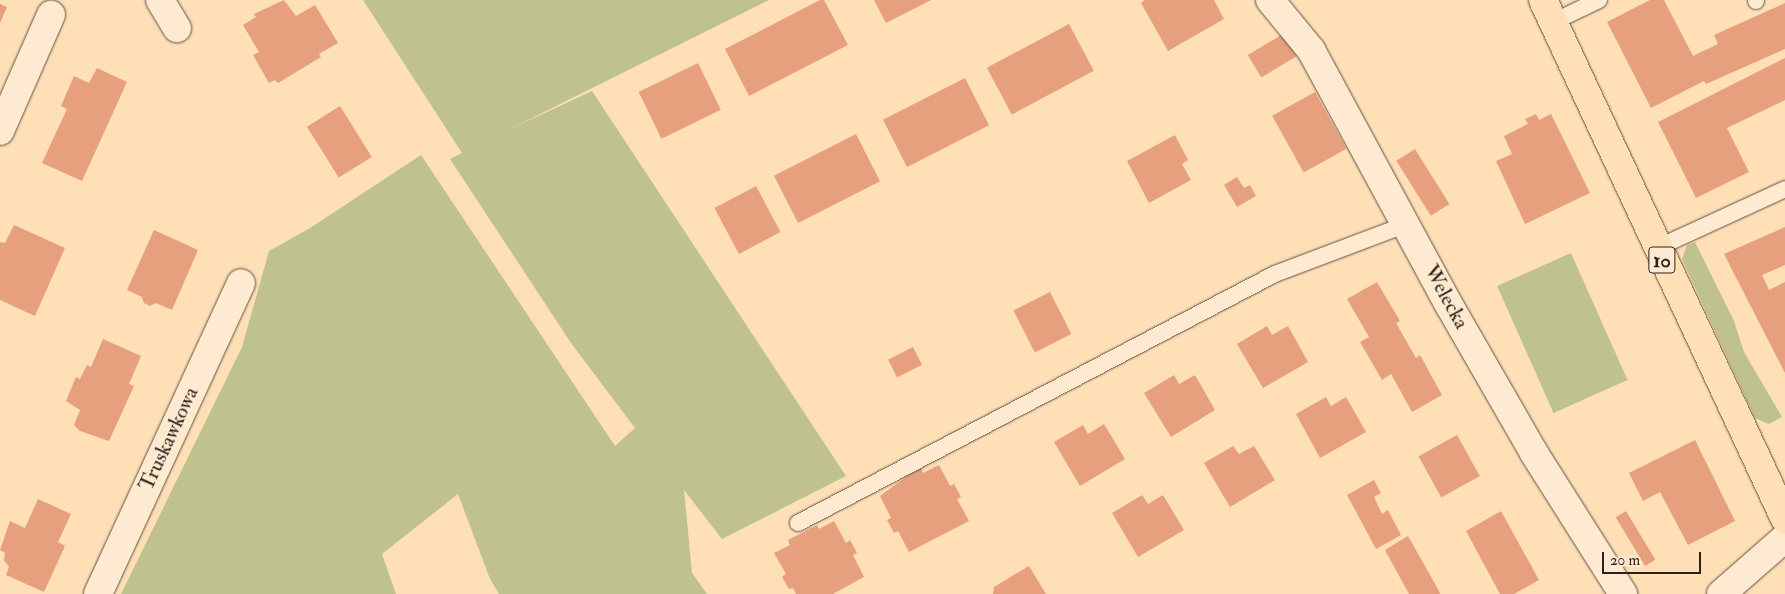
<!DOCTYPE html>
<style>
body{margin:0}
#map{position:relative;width:1785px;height:594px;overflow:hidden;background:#fedfb6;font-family:"IM FELL Double Pica",serif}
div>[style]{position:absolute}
.green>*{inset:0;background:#c0c28d;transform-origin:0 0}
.building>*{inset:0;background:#e7a07d;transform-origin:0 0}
.roads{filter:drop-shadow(0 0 1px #625042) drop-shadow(0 0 1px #625042)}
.lane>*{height:16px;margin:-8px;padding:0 8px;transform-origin:8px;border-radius:8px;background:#feead0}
.street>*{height:28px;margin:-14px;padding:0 14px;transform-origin:14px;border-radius:14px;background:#feead0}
.secondary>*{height:28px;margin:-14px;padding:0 14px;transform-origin:14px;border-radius:14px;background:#feead0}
.primary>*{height:28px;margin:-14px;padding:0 14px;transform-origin:14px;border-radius:14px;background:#fedfb6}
span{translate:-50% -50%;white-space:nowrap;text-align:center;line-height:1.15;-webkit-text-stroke:4px #feead0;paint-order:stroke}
.shield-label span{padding:1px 4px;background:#feead0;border:1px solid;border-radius:4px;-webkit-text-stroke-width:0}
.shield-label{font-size:20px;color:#2e211c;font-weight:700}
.street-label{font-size:21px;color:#2e211c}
.scale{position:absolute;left:1602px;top:552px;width:99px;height:22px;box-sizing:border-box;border:2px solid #2e211c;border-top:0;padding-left:6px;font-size:15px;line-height:18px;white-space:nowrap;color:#2e211c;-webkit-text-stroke:4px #feead0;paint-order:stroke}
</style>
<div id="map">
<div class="green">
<i style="clip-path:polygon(363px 0,769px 0,506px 131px,592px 91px,846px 476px,722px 539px,684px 490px,692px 573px,707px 594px,499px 594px,490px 579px,458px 494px,382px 554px,396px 594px,121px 594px,242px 347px,269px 251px,310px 228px,421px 155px,615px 446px,635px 428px,571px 343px,450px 159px,462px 153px)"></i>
<i style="clip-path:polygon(1695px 242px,1734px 321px,1744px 352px,1782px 417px,1769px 424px,1755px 418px,1682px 259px,1687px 245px)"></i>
<i style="left:1571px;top:253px;width:139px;height:81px;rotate:66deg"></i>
</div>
<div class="building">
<i style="clip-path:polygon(284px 0,296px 16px,315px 5px,338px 43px,319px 54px,321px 57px,278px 83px,275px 80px,269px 83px,253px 55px,259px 52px,243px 25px,256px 17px,254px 14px)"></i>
<i style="clip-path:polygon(820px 0,824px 0,848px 45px,749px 96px,725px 49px)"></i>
<i style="clip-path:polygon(874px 0,931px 0,886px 23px)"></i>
<i style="clip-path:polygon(1145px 0,1214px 0,1224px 19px,1168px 51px,1141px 3px)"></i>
<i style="clip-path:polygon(1650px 0,1664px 0,1693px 56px,1718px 44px,1714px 35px,1785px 3px,1785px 49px,1706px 84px,1704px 81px,1651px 108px,1607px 22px)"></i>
<i style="clip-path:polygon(0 4px,7px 7px,0 23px)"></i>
<i style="left:1069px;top:24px;width:53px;height:93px;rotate:62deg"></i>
<i style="left:1283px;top:34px;width:26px;height:41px;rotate:59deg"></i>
<i style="clip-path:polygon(1785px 58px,1785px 100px,1727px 128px,1749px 172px,1696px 198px,1658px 122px)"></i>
<i style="left:698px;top:63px;width:52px;height:66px;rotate:64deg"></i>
<i style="clip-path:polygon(97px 68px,127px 82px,82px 181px,42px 163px,67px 109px,61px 106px,74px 76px,89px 83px)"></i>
<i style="left:965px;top:78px;width:53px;height:92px;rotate:63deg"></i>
<i style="left:1315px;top:92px;width:65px;height:49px;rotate:61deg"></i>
<i style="left:340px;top:106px;width:60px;height:39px;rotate:58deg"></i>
<i style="clip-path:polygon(1536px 114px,1539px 120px,1551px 114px,1590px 193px,1525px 224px,1496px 161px,1512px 154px,1504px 136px,1528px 124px,1525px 119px)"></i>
<i style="left:856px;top:134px;width:53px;height:92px;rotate:63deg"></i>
<i style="clip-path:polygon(1175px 135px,1188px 160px,1182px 164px,1191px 180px,1149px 203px,1127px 161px)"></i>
<i style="left:1415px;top:149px;width:65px;height:22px;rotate:58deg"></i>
<i style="clip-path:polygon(1237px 177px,1244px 188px,1250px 185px,1256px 196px,1237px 207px,1224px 185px)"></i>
<i style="left:756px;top:186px;width:52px;height:47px;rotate:62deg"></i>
<i style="clip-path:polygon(14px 225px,65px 248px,35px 316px,0 300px,0 242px,5px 243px)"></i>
<i style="clip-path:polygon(1785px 227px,1785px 265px,1762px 275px,1769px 290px,1785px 282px,1785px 373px,1724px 254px)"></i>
<i style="clip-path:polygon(154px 230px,198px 250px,172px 310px,156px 303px,150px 306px,144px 303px,142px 297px,127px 290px)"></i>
<i style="clip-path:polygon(1377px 282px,1400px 321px,1396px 323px,1416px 358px,1420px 355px,1442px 395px,1412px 412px,1391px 374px,1382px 380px,1360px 342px,1369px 337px,1347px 299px)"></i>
<i style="left:1050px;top:292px;width:47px;height:41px;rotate:63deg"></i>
<i style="clip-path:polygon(1267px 326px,1272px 335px,1288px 326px,1308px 362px,1263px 388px,1237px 344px)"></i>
<i style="clip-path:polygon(103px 339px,141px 356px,129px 384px,134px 386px,109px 441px,80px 431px,74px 425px,80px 410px,66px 401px,76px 377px,80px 379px,87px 365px,91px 367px)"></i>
<i style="left:913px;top:347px;width:20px;height:28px;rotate:63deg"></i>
<i style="clip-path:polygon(1174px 375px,1179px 384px,1195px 375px,1215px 410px,1171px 437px,1144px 393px)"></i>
<i style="clip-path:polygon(1326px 397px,1331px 406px,1346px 397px,1366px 432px,1320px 458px,1296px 414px)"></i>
<i style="clip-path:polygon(1104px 424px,1125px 459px,1080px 486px,1054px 442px,1083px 425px,1088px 434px)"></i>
<i style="left:1457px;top:435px;width:47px;height:44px;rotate:61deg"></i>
<i style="clip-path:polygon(1695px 440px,1735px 521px,1688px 545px,1660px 492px,1643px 501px,1629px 473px)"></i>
<i style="clip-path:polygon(1233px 446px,1239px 454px,1254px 446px,1275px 480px,1230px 507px,1204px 463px)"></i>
<i style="clip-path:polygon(939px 465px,950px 486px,954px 484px,961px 497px,957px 499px,969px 521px,909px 552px,898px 531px,894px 533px,887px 520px,891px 518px,880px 496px,907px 476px,921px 468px,923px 473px)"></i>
<i style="clip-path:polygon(1374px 480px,1381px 493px,1374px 497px,1382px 514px,1388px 510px,1401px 535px,1376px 549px,1347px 495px)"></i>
<i style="clip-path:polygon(1142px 495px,1148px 504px,1163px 495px,1184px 530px,1138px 557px,1112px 513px)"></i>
<i style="clip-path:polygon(38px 499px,71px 514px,58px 542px,65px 546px,44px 592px,6px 575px,9px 567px,4px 560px,5px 553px,0 550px,10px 521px,25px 528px)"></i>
<i style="clip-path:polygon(1501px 511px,1539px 580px,1514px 594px,1500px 594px,1466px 531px)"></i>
<i style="left:1626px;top:511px;width:57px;height:12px;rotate:59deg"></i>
<i style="clip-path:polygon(834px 521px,846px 543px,850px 540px,857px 553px,853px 555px,864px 577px,833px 594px,796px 594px,793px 588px,789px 589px,782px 577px,786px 574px,774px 553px,790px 545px,788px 540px,817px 525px,819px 529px)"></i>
<i style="clip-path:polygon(1408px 536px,1439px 591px,1440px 594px,1409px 594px,1385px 550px)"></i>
<i style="clip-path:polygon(1029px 566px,1046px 594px,993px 594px,994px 587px)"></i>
</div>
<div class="roads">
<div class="lane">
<i style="left:1756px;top:0;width:1px;rotate:90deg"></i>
<i style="left:1553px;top:22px;width:51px;rotate:-25.6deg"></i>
<i style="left:1657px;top:248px;width:141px;rotate:-24.7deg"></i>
<i style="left:798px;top:523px;width:538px;rotate:-27.57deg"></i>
<i style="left:1275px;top:274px;width:139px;rotate:-20.7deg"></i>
</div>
<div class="street">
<i style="left:160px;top:0;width:33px;rotate:59deg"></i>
<i style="left:1270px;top:0;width:65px;rotate:50.6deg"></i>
<i style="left:1311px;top:50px;width:290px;rotate:61.6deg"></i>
<i style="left:1449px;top:305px;width:171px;rotate:60.1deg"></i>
<i style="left:1534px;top:453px;width:167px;rotate:57.7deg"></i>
<i style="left:0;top:131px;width:127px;rotate:-66.3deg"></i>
<i style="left:98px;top:594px;width:342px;rotate:-65.3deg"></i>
</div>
<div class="secondary">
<i style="left:1721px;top:594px;width:85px;rotate:-41.2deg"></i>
</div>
<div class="primary">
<i style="left:1543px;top:0;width:573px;rotate:65deg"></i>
</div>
</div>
<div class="shield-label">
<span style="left:1662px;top:260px">10</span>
</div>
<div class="street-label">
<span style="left:1446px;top:297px;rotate:61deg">Welecka</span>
<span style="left:169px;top:439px;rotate:-65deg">Truskawkowa</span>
</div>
<div class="scale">20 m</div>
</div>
